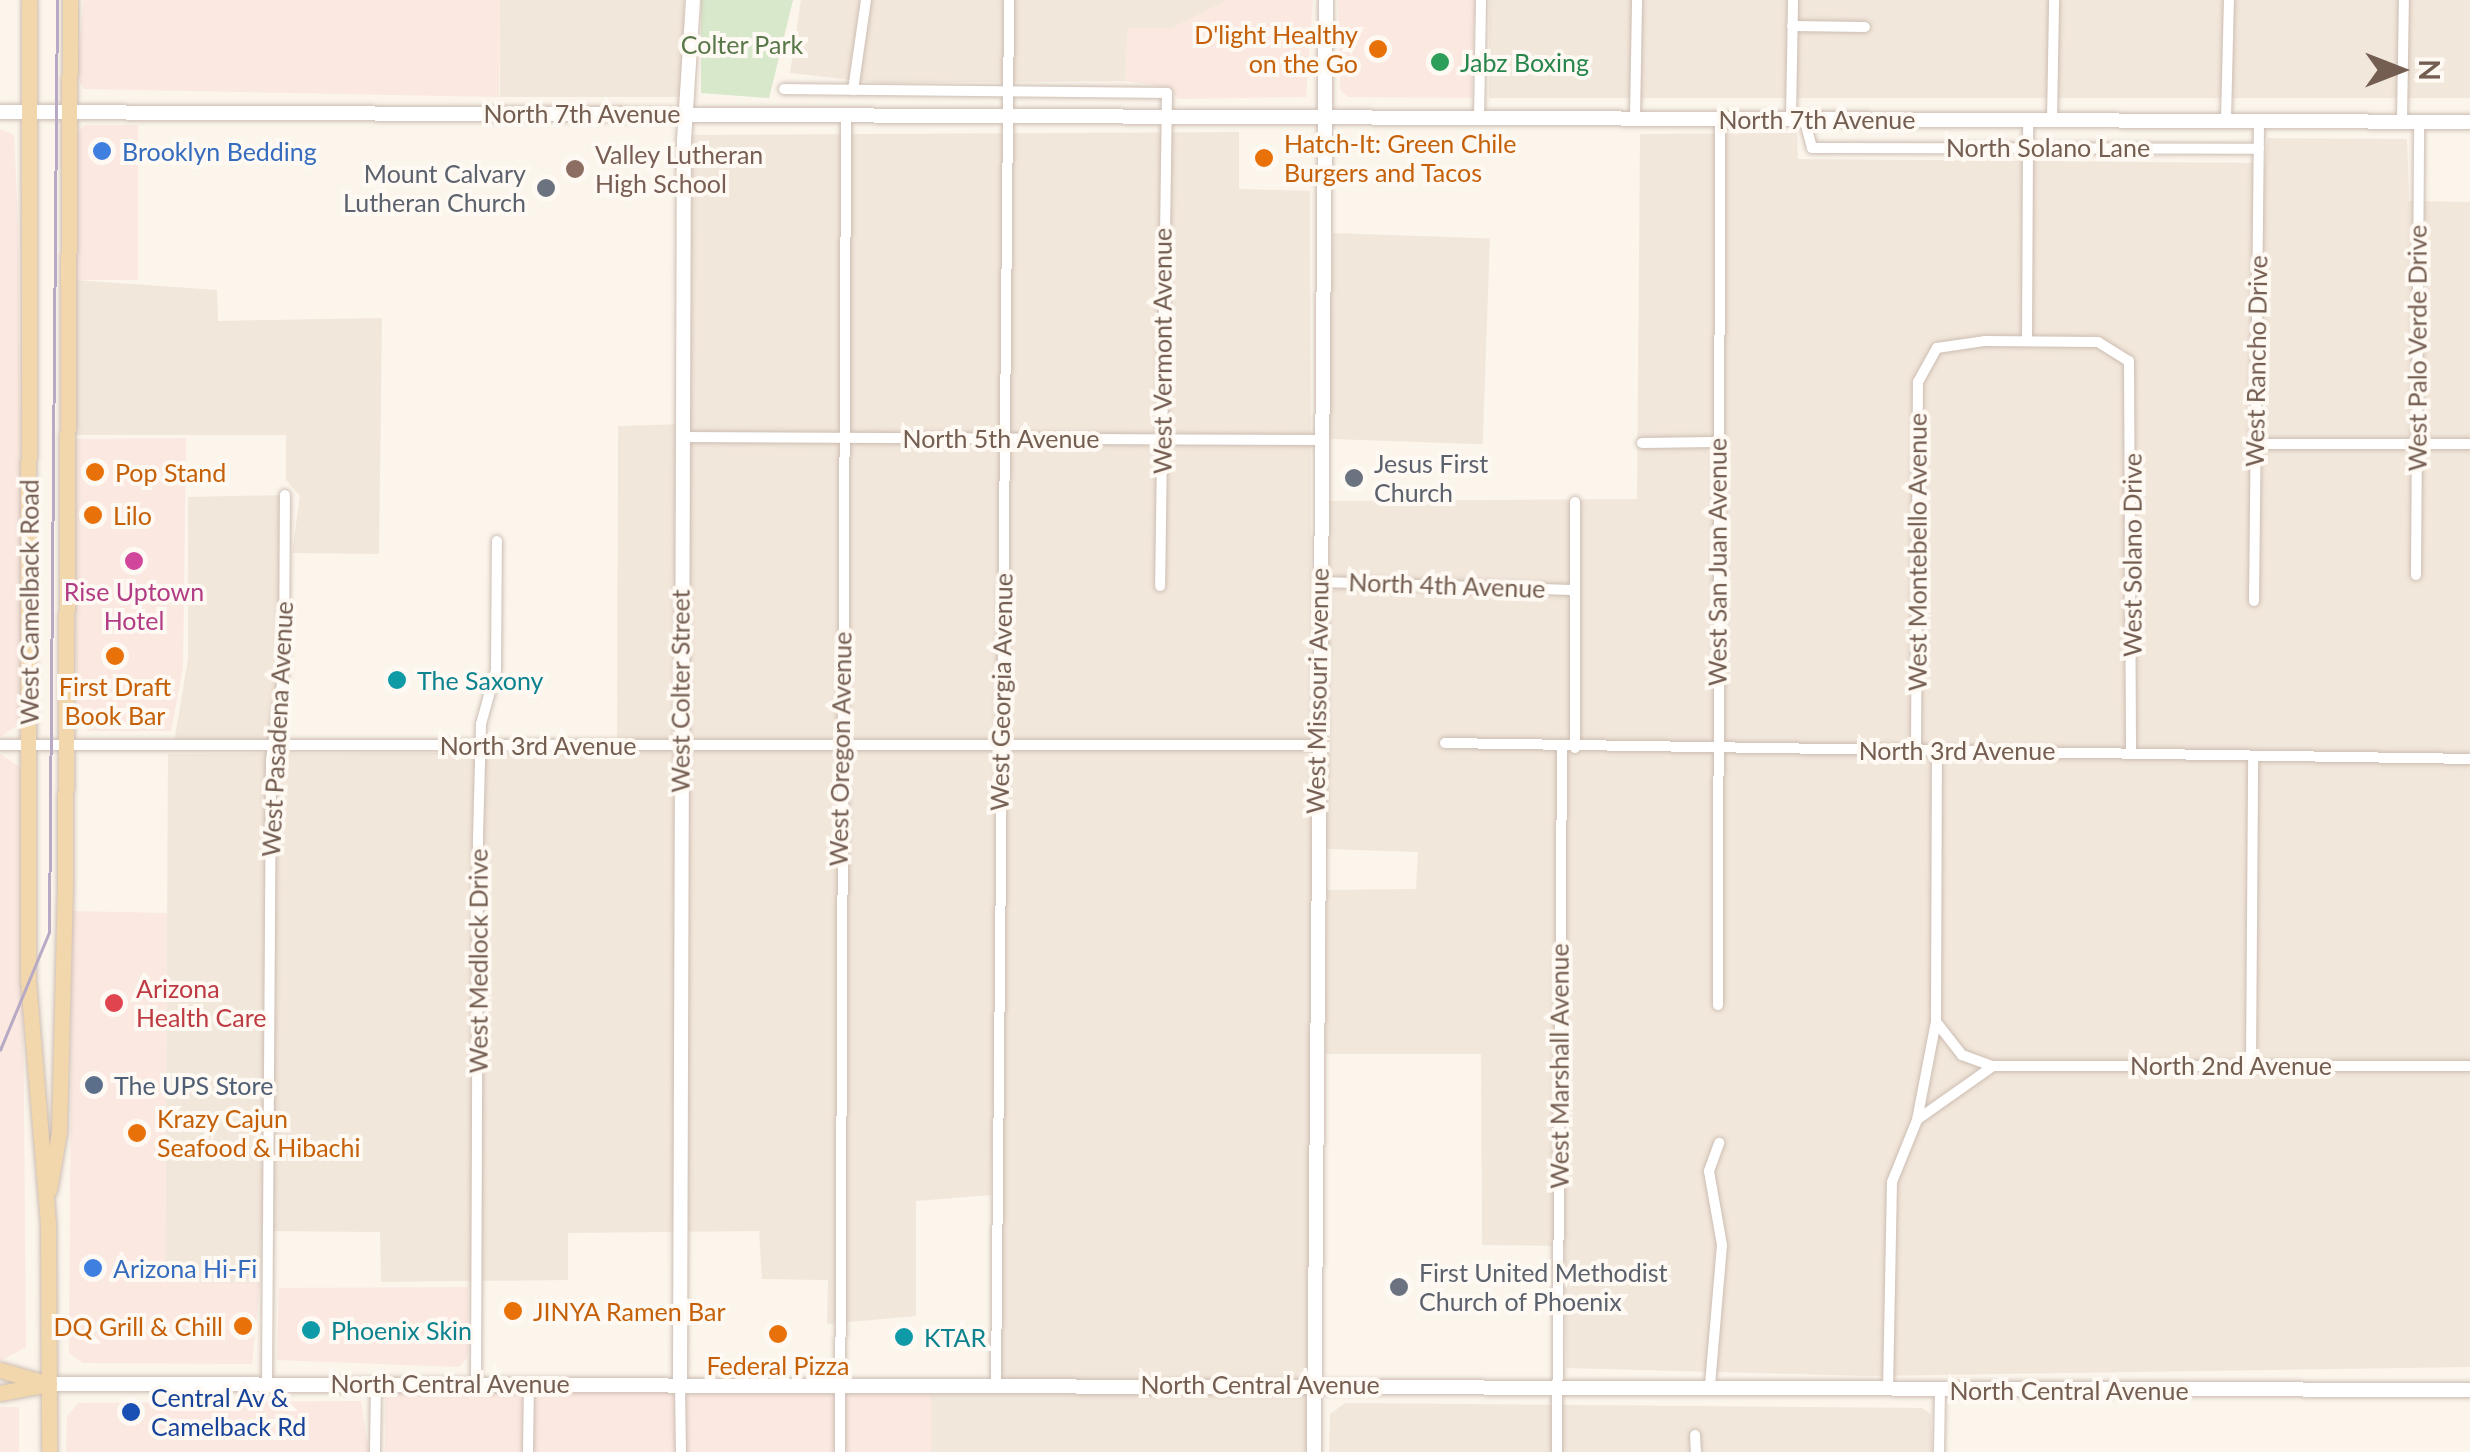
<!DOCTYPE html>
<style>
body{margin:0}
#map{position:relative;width:2470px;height:1452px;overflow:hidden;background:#fbf5ec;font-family:Lato,sans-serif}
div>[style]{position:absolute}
.residential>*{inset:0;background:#f2e7db;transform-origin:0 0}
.commercial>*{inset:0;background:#fae8e1;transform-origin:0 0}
.green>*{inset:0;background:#d7e8cb}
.roads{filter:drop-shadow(0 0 2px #cdbdb2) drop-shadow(0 0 2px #cdbdb2)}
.street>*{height:10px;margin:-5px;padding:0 5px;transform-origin:5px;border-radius:5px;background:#fff}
.secondary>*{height:14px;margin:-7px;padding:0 7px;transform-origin:7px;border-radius:7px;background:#fff}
.primary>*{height:15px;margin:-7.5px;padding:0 7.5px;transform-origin:7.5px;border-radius:7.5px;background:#f2d7ac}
.tram>*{height:2.5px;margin:-1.25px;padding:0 1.25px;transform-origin:1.25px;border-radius:1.25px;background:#b8aac5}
.dots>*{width:28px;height:28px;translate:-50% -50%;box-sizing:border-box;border:5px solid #fef9f2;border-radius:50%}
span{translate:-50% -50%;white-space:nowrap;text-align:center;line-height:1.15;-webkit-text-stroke:8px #fef9f2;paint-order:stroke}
.food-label{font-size:25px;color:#c56008}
.right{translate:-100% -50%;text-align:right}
.left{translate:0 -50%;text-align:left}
.park-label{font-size:25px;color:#58784a}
.leisure-label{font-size:25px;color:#27864d}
.street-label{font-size:25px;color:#745d51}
.shop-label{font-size:25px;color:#366cbe}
.education-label{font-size:25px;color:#785e54}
.worship-label{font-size:25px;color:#5b616d}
.hotel-label{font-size:25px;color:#b23c85}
.culture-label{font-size:25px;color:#0d838f}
.health-label{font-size:25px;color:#be3a42}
.service-label{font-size:25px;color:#4e5e75}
.transit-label{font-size:25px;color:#164399}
.north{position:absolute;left:2350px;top:20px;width:100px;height:100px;-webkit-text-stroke:8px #fef9f2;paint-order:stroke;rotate:90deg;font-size:28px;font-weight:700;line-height:40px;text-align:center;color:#745d51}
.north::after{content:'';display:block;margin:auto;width:35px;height:45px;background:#745d51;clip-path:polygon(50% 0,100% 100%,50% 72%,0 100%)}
</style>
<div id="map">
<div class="residential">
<i style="left:500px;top:0;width:184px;height:97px"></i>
<i style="clip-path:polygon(801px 0,1228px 0,1172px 28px,1128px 29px,1125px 81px,880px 83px,790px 73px)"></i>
<i style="left:1489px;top:0;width:981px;height:98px"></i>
<i style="clip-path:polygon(1239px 132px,1239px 189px,1310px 191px,1313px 1452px,930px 1452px,931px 1384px,995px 1384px,998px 848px,991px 1195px,916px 1201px,916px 1316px,827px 1324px,828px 1280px,762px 1279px,759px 1231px,568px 1233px,568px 1280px,381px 1282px,380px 1232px,262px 1231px,260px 1284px,165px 1282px,168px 754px,617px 752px,618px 426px,690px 424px,692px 135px)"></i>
<i style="clip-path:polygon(1797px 133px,1798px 159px,2265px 163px,2268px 138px,2407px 139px,2409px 201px,2470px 202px,2470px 1367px,1870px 1376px,1566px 1368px,1565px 1246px,1482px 1245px,1481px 1054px,1325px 1054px,1327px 890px,1416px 889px,1418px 852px,1326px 849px,1329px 501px,1637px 499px,1640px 134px)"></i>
<i style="left:1333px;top:233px;width:157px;height:206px;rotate:2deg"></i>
<i style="clip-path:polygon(75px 280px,217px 290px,218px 321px,382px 318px,379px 554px,292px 553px,300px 496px,286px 480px,286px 435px,75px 435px)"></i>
<i style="clip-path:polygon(285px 495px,284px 669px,272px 743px,174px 743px,188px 659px,188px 497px)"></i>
<i style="clip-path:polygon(1345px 1403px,1922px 1408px,1931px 1414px,1932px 1452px,1329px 1452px,1330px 1414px)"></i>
</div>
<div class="commercial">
<i style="clip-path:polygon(84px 0,500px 0,499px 97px,84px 89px,76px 75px)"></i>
<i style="clip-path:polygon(1228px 0,1313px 0,1306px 97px,1178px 99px,1168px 87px,1125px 81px,1128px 28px,1172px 28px)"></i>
<i style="clip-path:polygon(1338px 0,1475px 0,1472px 98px,1348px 97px,1340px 89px)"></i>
<i style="clip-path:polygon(85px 125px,138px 125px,138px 280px,75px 280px,76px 134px)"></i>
<i style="clip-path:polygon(0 129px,14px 135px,18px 225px,23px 722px,0 737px)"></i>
<i style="clip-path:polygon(186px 438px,183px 667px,171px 731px,88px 731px,77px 720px,73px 439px)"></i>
<i style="clip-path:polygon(0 754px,21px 768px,26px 1347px,0 1361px)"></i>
<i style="clip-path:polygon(72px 911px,167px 913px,165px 1281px,260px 1284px,252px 1364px,83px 1363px,69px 1353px)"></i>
<i style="clip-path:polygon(468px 1287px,468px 1357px,459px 1367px,277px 1360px,279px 1288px)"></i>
<i style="left:385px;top:1383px;width:546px;height:69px"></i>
<i style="clip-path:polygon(361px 1401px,369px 1452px,66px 1452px,67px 1417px,78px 1403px)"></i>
<i style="left:0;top:1407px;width:19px;height:45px"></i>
</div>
<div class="green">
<i style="clip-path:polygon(701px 0,793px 0,769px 98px,701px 93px)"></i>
</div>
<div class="roads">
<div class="street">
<i style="left:1792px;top:26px;width:73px;rotate:0.8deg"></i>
<i style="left:784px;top:89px;width:383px;rotate:0.6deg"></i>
<i style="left:1167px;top:93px;width:493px;rotate:90.8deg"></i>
<i style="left:853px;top:90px;width:91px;rotate:-81.8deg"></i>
<i style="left:1479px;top:118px;width:118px;rotate:-89deg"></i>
<i style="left:1635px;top:118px;width:118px;rotate:-89deg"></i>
<i style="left:1791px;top:118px;width:118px;rotate:-89deg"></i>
<i style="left:1804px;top:118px;width:31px;rotate:75deg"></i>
<i style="left:1812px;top:148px;width:447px;rotate:0.1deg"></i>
<i style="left:2052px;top:120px;width:120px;rotate:-89deg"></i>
<i style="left:2226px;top:120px;width:120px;rotate:-88.6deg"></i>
<i style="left:2402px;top:121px;width:121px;rotate:-89.1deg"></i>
<i style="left:2027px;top:341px;width:221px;rotate:-89.7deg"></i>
<i style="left:682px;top:437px;width:638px;rotate:0.27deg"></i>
<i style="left:1642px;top:443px;width:76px;rotate:-0.8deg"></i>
<i style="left:2255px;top:444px;width:215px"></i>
<i style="left:1575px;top:502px;width:246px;rotate:90deg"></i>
<i style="left:2416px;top:575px;width:454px;rotate:-89.6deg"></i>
<i style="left:1319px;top:582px;width:256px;rotate:1.8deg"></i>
<i style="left:2254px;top:601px;width:481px;rotate:-89.4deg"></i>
<i style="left:1445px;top:743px;width:1025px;rotate:0.89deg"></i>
<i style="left:0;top:745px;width:1317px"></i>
<i style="left:1916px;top:749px;width:367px;rotate:-89.7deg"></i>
<i style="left:1918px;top:382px;width:39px;rotate:-61deg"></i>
<i style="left:1937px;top:348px;width:49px;rotate:-8.3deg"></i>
<i style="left:1985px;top:341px;width:113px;rotate:0.5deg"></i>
<i style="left:2098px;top:342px;width:36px;rotate:32deg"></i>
<i style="left:2129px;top:361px;width:389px;rotate:89.7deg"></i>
<i style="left:1718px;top:1005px;width:887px;rotate:-89.87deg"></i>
<i style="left:1937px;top:1023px;width:41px;rotate:52deg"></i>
<i style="left:1962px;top:1055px;width:32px;rotate:20deg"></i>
<i style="left:2251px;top:1065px;width:308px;rotate:-89.6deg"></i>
<i style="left:1918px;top:1119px;width:92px;rotate:-35.2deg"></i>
<i style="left:1993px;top:1066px;width:477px"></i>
<i style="left:267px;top:1383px;width:623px;rotate:-89.63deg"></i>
<i style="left:271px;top:760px;width:92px;rotate:-81.9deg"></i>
<i style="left:284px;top:669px;width:174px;rotate:-89.7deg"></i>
<i style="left:476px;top:1383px;width:545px;rotate:-89.79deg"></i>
<i style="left:478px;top:838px;width:114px;rotate:-88.5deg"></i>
<i style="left:481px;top:724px;width:56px;rotate:-74.5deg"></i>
<i style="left:496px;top:670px;width:129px;rotate:-89.6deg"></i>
<i style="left:680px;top:1383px;width:69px;rotate:89.2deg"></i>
<i style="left:996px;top:1385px;width:1385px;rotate:-89.46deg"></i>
<i style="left:1710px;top:1385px;width:141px;rotate:-85.1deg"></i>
<i style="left:1722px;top:1245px;width:75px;rotate:-100deg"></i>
<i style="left:1709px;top:1171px;width:30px;rotate:-70deg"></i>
<i style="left:1888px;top:1390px;width:208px;rotate:-88.9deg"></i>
<i style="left:1892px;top:1182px;width:67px;rotate:-68deg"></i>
<i style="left:1917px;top:1120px;width:101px;rotate:-79.1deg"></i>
<i style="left:1936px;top:1021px;width:271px;rotate:-89.8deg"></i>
<i style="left:1695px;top:1435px;width:17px;rotate:87deg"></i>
<i style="left:375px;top:1452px;width:69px;rotate:-89.2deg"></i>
<i style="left:528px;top:1452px;width:69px;rotate:-89.2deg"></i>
<i style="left:840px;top:1452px;width:1338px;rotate:-89.74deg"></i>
<i style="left:1557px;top:1452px;width:704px;rotate:-89.59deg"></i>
<i style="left:1939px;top:1452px;width:61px;rotate:-89.1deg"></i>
</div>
<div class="secondary">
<i style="left:0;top:112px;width:2470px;rotate:0.23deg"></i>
<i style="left:680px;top:1383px;width:1243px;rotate:-89.82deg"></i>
<i style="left:684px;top:140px;width:140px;rotate:-86.3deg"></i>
<i style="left:49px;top:1384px;width:2421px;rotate:0.14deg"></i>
<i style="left:1314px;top:1452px;width:1452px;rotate:-89.53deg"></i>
</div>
<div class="primary">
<i style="left:29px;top:0;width:980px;rotate:90.06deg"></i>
<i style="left:28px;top:980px;width:245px;rotate:85.3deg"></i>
<i style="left:48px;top:1224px;width:228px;rotate:89.7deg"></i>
<i style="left:49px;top:1190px;width:59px;rotate:-80.2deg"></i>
<i style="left:59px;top:1132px;width:248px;rotate:-88.6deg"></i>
<i style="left:65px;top:884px;width:884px;rotate:-89.68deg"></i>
<i style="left:0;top:1370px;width:51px;rotate:15.9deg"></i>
<i style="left:0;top:1393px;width:50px;rotate:-10.4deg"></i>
</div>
</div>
<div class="tram">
<i style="left:0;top:1050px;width:128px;rotate:-67.4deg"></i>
<i style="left:49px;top:932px;width:932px;rotate:-89.51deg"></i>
</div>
<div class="dots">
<i style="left:1378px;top:49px;background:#e8710a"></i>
<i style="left:1440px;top:62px;background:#2e9e5b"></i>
<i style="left:102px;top:151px;background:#3f7fe0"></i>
<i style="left:1264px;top:158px;background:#e8710a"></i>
<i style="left:575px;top:169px;background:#8d6e63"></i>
<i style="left:546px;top:188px;background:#6b7280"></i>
<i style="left:95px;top:472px;background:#e8710a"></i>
<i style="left:1354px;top:478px;background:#6b7280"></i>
<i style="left:93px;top:515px;background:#e8710a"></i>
<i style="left:134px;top:561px;background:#d1479c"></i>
<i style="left:115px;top:656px;background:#e8710a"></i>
<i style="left:397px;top:680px;background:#0f9aa8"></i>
<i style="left:114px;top:1003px;background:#e0444e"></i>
<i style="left:94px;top:1085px;background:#5c6f8a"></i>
<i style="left:137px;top:1133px;background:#e8710a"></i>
<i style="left:93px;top:1268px;background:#3f7fe0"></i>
<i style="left:1399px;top:1287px;background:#6b7280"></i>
<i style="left:513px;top:1311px;background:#e8710a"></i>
<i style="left:243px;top:1326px;background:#e8710a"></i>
<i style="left:311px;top:1330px;background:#0f9aa8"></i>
<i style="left:778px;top:1334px;background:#e8710a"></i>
<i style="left:904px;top:1337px;background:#0f9aa8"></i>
<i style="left:131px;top:1412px;background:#1a4fb4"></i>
</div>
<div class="food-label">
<span class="right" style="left:1358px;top:49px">D'light Healthy<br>on the Go</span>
<span class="left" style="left:1284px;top:158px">Hatch-It: Green Chile<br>Burgers and Tacos</span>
<span class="left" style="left:115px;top:472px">Pop Stand</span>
<span class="left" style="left:113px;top:515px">Lilo</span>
<span style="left:115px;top:701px">First Draft<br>Book Bar</span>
<span class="left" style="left:157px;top:1133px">Krazy Cajun<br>Seafood &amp; Hibachi</span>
<span class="left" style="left:533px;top:1311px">JINYA Ramen Bar</span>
<span class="right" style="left:223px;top:1326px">DQ Grill &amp; Chill</span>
<span style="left:778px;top:1365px">Federal Pizza</span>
</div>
<div class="park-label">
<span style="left:742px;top:44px">Colter Park</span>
</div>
<div class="leisure-label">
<span class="left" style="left:1460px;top:62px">Jabz Boxing</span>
</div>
<div class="street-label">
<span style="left:582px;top:113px">North 7th Avenue</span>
<span style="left:1817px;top:119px">North 7th Avenue</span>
<span style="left:2048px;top:147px">North Solano Lane</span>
<span style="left:2417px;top:348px;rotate:-90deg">West Palo Verde Drive</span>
<span style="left:1162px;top:351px;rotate:-90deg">West Vermont Avenue</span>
<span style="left:2256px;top:361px;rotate:-89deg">West Rancho Drive</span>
<span style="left:1001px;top:438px">North 5th Avenue</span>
<span style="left:1917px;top:552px;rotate:-90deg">West Montebello Avenue</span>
<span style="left:2132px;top:555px;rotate:-90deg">West Solano Drive</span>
<span style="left:1717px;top:562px;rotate:-90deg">West San Juan Avenue</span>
<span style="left:1447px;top:585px;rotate:2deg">North 4th Avenue</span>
<span style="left:29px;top:602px;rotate:-90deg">West Camelback Road</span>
<span style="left:680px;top:691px;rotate:-90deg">West Colter Street</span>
<span style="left:1317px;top:691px;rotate:-89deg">West Missouri Avenue</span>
<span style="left:1001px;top:692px;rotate:-89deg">West Georgia Avenue</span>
<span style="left:277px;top:729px;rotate:-87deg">West Pasadena Avenue</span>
<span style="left:538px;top:745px">North 3rd Avenue</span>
<span style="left:840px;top:749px;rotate:-89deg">West Oregon Avenue</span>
<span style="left:1957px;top:750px">North 3rd Avenue</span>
<span style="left:478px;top:961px;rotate:-90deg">West Medlock Drive</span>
<span style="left:2231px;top:1065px">North 2nd Avenue</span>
<span style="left:1559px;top:1066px;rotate:-90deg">West Marshall Avenue</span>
<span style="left:450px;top:1383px">North Central Avenue</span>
<span style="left:1260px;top:1384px">North Central Avenue</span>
<span style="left:2069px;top:1390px">North Central Avenue</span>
</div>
<div class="shop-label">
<span class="left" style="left:122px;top:151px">Brooklyn Bedding</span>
<span class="left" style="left:113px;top:1268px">Arizona Hi-Fi</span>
</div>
<div class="education-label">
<span class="left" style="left:595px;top:169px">Valley Lutheran<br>High School</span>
</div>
<div class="worship-label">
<span class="right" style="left:526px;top:188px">Mount Calvary<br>Lutheran Church</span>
<span class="left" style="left:1374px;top:478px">Jesus First<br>Church</span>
<span class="left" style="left:1419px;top:1287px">First United Methodist<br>Church of Phoenix</span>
</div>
<div class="hotel-label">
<span style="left:134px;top:606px">Rise Uptown<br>Hotel</span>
</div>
<div class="culture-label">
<span class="left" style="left:417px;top:680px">The Saxony</span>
<span class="left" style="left:331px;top:1330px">Phoenix Skin</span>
<span class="left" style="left:924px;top:1337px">KTAR</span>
</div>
<div class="health-label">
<span class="left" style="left:136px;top:1003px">Arizona<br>Health Care</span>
</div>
<div class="service-label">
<span class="left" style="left:114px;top:1085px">The UPS Store</span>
</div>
<div class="transit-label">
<span class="left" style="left:151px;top:1412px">Central Av &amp;<br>Camelback Rd</span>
</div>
<div class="north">N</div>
</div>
